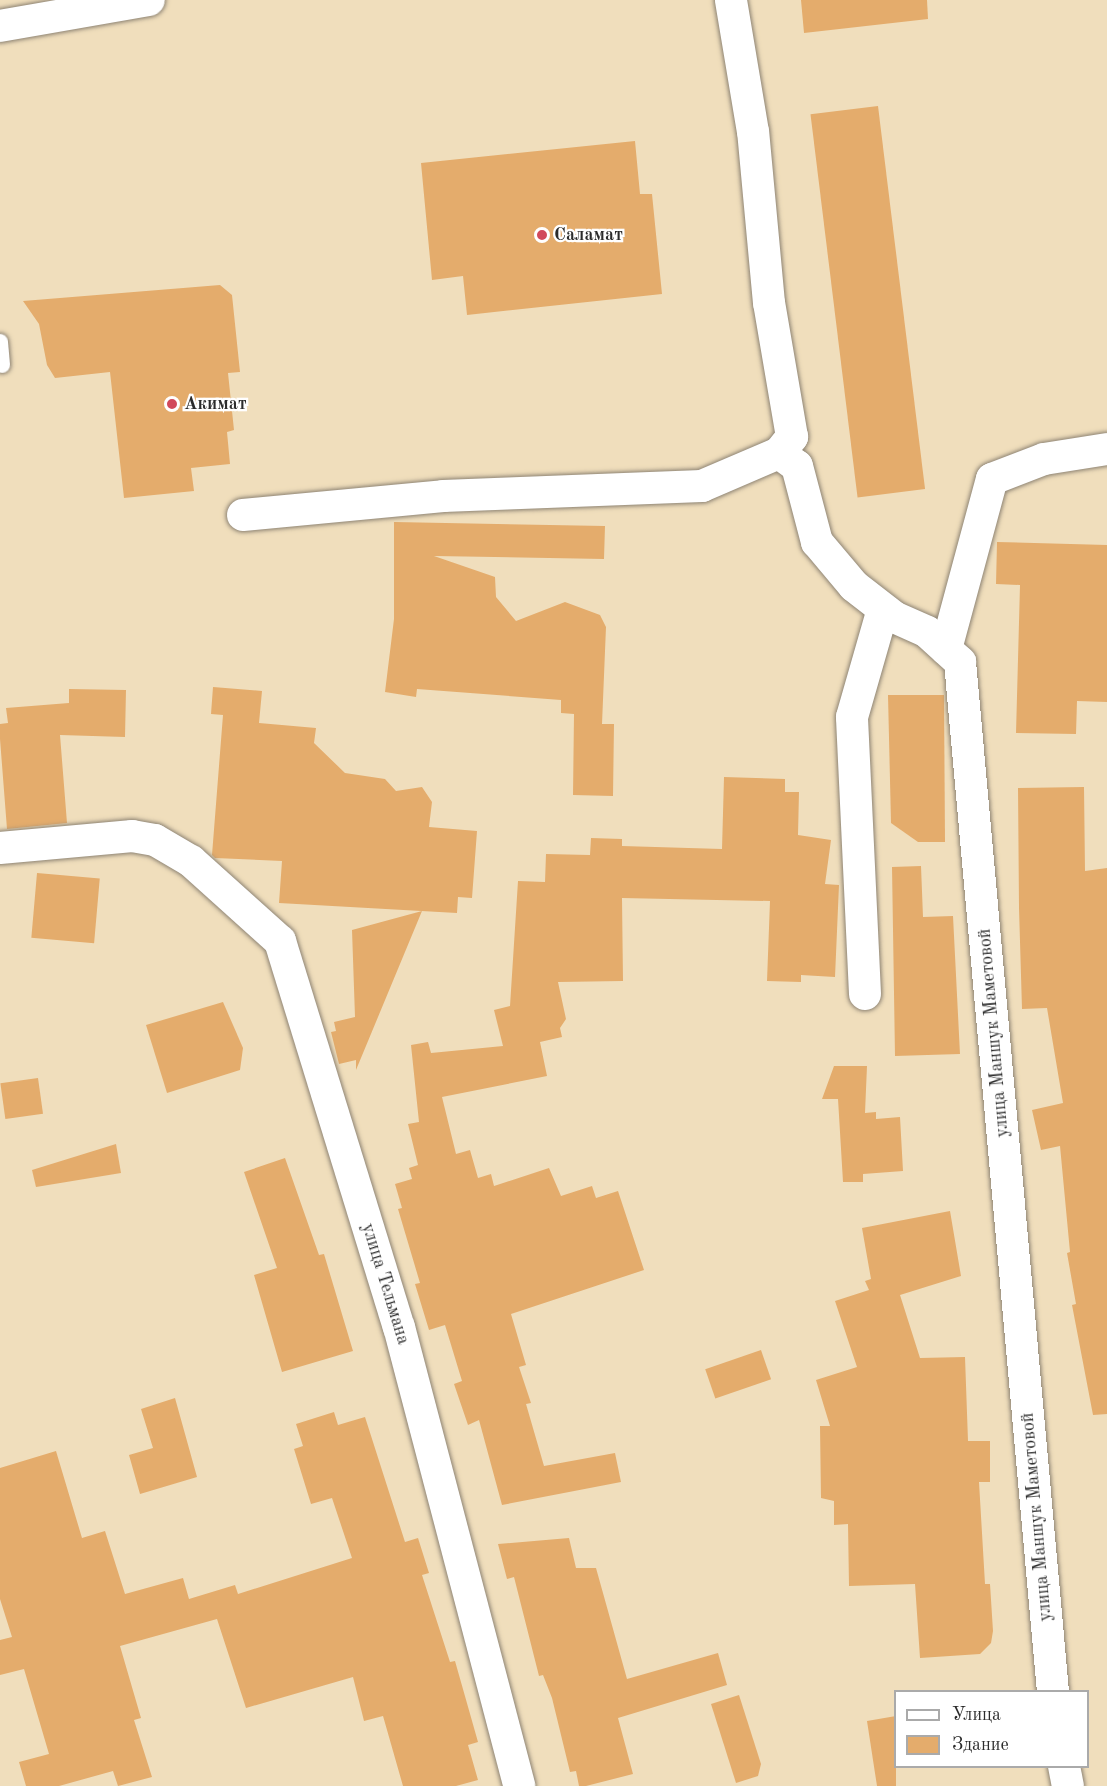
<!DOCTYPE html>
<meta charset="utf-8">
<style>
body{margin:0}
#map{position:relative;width:1107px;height:1786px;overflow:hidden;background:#f0debc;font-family:"Old Standard TT",serif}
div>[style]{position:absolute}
.building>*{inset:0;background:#e4ac6c;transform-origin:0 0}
.roads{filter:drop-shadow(0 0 2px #8e8474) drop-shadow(0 0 2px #8e8474)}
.lane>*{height:16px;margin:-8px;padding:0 8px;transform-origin:8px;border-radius:8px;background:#fff}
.street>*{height:32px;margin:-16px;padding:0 16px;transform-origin:16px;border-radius:16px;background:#fff}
.dots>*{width:16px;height:16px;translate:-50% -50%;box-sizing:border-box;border:3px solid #fff;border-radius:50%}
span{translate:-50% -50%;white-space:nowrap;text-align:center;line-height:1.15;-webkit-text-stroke:4.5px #fff;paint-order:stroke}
.poi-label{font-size:18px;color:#2b2b2b;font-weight:700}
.left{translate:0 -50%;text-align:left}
.street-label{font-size:18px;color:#2b2b2b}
.legend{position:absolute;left:894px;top:1690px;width:195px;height:78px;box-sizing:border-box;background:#fff;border:2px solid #aaa;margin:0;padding:8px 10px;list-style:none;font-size:18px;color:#2b2b2b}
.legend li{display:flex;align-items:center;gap:12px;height:30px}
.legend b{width:30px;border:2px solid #aaa}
</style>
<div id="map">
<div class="building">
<i style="clip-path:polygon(801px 0,927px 0,928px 19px,804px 33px)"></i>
<i style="left:878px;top:106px;width:386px;height:68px;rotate:83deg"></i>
<i style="clip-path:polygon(635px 141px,640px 194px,652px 194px,662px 294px,467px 315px,463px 276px,432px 280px,421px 163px)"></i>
<i style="clip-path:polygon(220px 285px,232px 295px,240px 372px,228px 373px,234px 430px,227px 432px,230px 464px,191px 468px,194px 491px,124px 498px,110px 372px,55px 378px,47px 365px,39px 324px,23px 301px)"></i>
<i style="clip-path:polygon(394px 522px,605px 526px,604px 559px,434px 556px,495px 577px,496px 597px,516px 621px,565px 602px,600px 615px,606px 627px,602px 724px,614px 724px,613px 796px,573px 795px,574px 714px,561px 713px,561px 700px,417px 689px,416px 697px,385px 692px,394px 619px)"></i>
<i style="clip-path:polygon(997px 542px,1107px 545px,1107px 702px,1077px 701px,1076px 734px,1016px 733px,1020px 585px,996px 584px)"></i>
<i style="clip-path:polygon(213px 687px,262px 691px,259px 723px,316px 728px,314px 743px,345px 773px,385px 779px,396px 791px,422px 787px,432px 802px,429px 827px,477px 831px,472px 898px,458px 897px,457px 913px,279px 903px,282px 861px,215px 858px,212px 855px,223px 715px,211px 714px)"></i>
<i style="clip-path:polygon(69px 689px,126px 690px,125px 737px,60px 735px,67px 823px,7px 829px,0 739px,0 724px,8px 723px,6px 708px,69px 703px)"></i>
<i style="clip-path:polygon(888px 695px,944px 695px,945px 842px,918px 842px,891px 823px)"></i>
<i style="clip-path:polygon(724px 777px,785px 779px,785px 792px,799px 792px,798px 835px,831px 840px,825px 884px,839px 885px,835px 977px,801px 975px,801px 982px,767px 981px,770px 901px,622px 898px,623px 981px,558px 982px,566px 1019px,560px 1028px,562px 1037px,540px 1042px,547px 1076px,442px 1097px,456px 1154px,470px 1150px,478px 1178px,491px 1174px,494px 1186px,549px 1168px,561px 1196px,592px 1186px,596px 1198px,618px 1191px,644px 1270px,511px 1314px,526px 1365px,519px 1367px,531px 1403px,526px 1404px,544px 1466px,615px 1453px,621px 1482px,502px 1505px,479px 1420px,468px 1425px,454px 1384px,462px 1381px,445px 1325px,429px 1330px,415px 1284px,420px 1283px,398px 1209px,402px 1208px,395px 1184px,412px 1179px,409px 1168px,418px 1165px,408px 1124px,419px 1122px,411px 1045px,428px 1042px,431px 1053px,503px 1046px,494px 1010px,510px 1006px,518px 881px,545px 882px,546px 854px,590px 855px,591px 838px,622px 839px,622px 846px,722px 849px)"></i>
<i style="clip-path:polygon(1084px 787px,1085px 871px,1107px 868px,1107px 1414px,1093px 1415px,1072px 1305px,1076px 1304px,1067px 1253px,1070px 1252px,1060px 1146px,1041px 1150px,1032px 1110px,1063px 1103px,1047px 1008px,1022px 1009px,1019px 908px,1018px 788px)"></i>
<i style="clip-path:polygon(921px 866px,923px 917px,953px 916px,960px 1054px,895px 1056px,892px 867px)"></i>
<i style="left:37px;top:873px;width:63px;height:65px;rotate:5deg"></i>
<i style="clip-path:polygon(422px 911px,356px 1070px,356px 1060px,339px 1064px,331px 1032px,336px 1031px,334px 1022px,355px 1017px,352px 930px)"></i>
<i style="clip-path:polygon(223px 1002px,243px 1048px,240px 1070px,167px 1093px,146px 1025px)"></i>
<i style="clip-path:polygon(834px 1066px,867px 1066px,865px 1113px,876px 1112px,876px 1119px,900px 1117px,903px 1171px,863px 1174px,863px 1182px,843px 1182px,838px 1099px,822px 1099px)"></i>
<i style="left:38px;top:1078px;width:36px;height:38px;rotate:82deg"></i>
<i style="clip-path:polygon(116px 1144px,121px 1173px,36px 1187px,32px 1170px)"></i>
<i style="clip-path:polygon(285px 1158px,319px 1255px,324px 1254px,353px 1351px,282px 1372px,254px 1275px,277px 1268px,244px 1172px)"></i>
<i style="clip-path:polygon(950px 1211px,961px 1276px,900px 1295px,920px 1358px,965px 1357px,968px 1441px,990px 1441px,990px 1482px,979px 1482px,985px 1584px,990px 1584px,993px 1631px,991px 1643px,980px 1654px,920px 1658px,915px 1584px,849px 1586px,848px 1524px,834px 1525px,834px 1501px,821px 1498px,820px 1426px,830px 1426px,816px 1380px,857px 1367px,835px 1301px,869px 1290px,865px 1281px,871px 1279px,862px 1228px)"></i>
<i style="left:761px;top:1350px;width:31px;height:59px;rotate:71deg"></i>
<i style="clip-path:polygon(175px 1398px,197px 1477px,140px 1494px,129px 1455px,153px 1448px,141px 1409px)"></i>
<i style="clip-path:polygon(334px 1412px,338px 1425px,365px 1417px,405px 1542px,418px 1538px,429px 1573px,422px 1575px,450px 1662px,455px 1661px,478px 1742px,468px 1745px,478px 1780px,456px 1786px,403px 1786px,383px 1716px,364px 1721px,353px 1677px,246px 1708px,217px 1619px,120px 1646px,141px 1718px,134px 1720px,152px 1777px,118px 1786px,113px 1771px,59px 1786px,26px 1786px,19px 1762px,49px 1754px,24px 1669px,0 1675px,0 1640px,12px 1637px,0 1599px,0 1468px,56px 1451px,82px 1538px,105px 1531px,125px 1594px,183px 1578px,189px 1599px,235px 1585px,238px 1594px,352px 1558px,332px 1498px,311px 1504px,294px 1449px,303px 1446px,296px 1424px)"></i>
<i style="clip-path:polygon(569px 1538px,576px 1568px,596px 1568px,627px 1679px,718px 1653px,727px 1685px,618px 1718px,633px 1774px,586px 1786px,579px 1786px,576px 1771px,570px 1772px,552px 1698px,543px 1675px,539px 1676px,514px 1577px,507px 1579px,498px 1544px)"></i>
<i style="clip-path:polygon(739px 1695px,761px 1764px,758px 1776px,736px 1783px,711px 1704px)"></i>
<i style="clip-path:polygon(896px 1716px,896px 1786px,877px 1786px,867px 1721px)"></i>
</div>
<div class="roads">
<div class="lane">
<i style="left:0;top:342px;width:23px;rotate:85deg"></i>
</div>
<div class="street">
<i style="left:0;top:26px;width:151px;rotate:-9.9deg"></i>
<i style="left:779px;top:453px;width:22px;rotate:36deg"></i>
<i style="left:797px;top:466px;width:79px;rotate:75.3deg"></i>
<i style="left:817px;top:542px;width:57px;rotate:49.9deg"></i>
<i style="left:854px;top:586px;width:51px;rotate:37.8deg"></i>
<i style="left:894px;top:617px;width:36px;rotate:24deg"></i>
<i style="left:927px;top:632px;width:45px;rotate:42.3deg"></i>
<i style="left:960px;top:662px;width:1034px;rotate:84.84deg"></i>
<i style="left:243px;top:515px;width:201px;rotate:-5.4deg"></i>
<i style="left:443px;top:496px;width:259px;rotate:-2.2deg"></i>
<i style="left:702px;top:486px;width:84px;rotate:-23.2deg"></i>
<i style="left:779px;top:453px;width:21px;rotate:-51deg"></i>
<i style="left:792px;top:437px;width:136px;rotate:-99.7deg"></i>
<i style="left:769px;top:303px;width:172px;rotate:-95.3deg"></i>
<i style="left:753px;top:132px;width:134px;rotate:-99.5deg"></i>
<i style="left:946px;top:649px;width:176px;rotate:-74.9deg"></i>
<i style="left:992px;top:479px;width:56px;rotate:-21deg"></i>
<i style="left:1044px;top:459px;width:64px;rotate:-9deg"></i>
<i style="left:0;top:848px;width:133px;rotate:-5.2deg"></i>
<i style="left:132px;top:836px;width:23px;rotate:10deg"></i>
<i style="left:155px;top:840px;width:42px;rotate:30.3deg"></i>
<i style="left:191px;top:861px;width:120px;rotate:42deg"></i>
<i style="left:280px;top:941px;width:404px;rotate:72.9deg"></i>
<i style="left:399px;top:1327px;width:474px;rotate:75.3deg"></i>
<i style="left:865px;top:994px;width:277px;rotate:-92.7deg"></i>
<i style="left:852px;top:717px;width:112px;rotate:-74deg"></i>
<i style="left:1064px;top:1766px;width:20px;rotate:79deg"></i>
</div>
</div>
<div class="dots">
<i style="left:542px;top:235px;background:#d1495b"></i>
<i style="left:172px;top:404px;background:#d1495b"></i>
</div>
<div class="poi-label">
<span class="left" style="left:554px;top:235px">Саламат</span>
<span class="left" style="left:184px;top:404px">Акимат</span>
</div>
<div class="street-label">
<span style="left:994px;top:1033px;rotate:-95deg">улица Маншук Маметовой</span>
<span style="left:385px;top:1284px;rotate:73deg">улица Тельмана</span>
<span style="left:1037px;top:1517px;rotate:-95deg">улица Маншук Маметовой</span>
</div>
<ul class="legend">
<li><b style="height:8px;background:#fff"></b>Улица</li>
<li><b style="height:16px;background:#e4ac6c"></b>Здание</li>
</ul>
</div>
